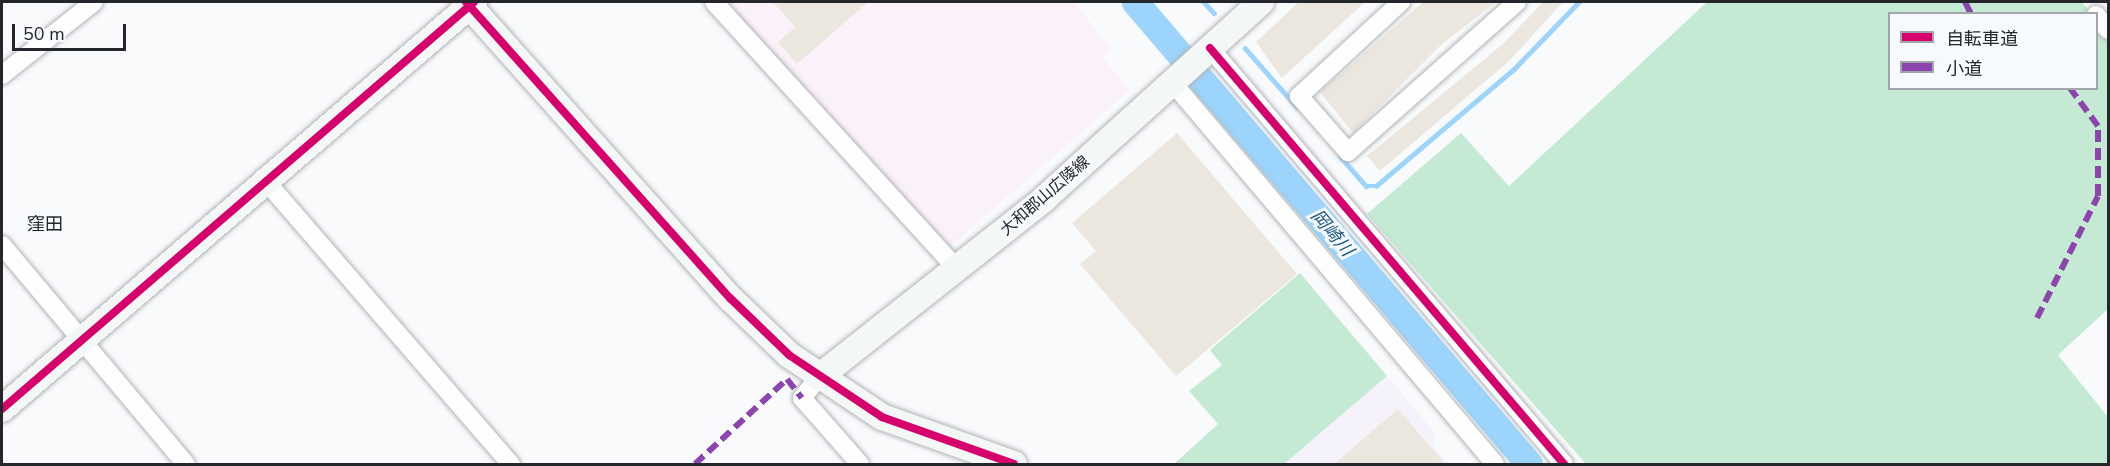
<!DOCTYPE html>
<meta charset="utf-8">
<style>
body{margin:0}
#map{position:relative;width:2110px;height:466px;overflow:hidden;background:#f8fafc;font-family:"Nunito Sans","Noto Sans JP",sans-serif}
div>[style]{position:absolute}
.industrial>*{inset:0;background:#f6f2fc}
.education>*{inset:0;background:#fbf1fa}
.green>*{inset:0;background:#c4ead4}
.stream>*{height:4.5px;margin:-2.25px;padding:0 2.25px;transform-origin:2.25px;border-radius:2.25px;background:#9cd4fb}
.river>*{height:27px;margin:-13.5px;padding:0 13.5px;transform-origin:13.5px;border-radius:13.5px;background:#9cd4fb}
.building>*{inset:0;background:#ebe6de}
.roads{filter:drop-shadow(0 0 2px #b1b4b6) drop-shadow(0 0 2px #b1b4b6)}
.street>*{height:18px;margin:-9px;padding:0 9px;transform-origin:9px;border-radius:9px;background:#fefeff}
.secondary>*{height:26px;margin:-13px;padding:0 13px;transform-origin:13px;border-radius:13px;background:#f3f8f6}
.quiet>*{height:6px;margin-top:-3px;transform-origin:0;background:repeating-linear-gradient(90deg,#8e44ad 0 12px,transparent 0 18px)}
.cycleway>*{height:8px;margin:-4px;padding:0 4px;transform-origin:4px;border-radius:4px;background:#d6006c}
span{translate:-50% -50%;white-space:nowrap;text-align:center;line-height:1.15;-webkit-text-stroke:6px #f6fafe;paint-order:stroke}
.street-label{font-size:16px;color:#23262a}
.neighbourhood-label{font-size:18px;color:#23262a}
.water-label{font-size:18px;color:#215a7f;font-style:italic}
.frame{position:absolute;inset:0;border:3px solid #23262a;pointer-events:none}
.legend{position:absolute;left:1888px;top:12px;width:210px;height:78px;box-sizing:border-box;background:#f6fafe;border:2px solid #a2a5a9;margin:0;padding:8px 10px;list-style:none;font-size:18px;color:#23262a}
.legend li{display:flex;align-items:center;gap:12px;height:30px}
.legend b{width:30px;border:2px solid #a2a5a9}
.scale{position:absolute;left:12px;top:24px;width:114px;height:27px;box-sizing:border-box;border:3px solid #23262a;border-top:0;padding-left:8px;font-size:18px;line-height:21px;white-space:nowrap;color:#23262a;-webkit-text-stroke:4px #f6fafe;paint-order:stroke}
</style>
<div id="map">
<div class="industrial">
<i style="clip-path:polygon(1387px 376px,1435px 433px,1434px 447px,1449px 464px,1284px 464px)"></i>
</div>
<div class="education">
<i style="clip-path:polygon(721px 2px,1074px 2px,1111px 49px,1102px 57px,1130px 90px,947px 249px)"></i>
</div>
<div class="green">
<i style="clip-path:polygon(1707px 2px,2082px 2px,2091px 13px,1890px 14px,1890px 88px,2096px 88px,2097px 21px,2108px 36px,2108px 309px,2058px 355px,2108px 417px,2108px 464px,1586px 464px,1367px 214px,1461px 133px,1509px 186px)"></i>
<i style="clip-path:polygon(1300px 273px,1387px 376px,1284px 464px,1174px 464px,1218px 424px,1189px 391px,1222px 365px,1210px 350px)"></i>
</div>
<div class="stream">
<i style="left:1204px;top:2px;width:15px;rotate:48deg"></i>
<i style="left:1245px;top:48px;width:79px;rotate:48.6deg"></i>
<i style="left:1340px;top:156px;width:40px;rotate:49deg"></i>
<i style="left:1366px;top:186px;width:10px"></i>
<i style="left:1376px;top:186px;width:180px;rotate:-40.3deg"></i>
<i style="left:1513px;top:70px;width:95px;rotate:-45.9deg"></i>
</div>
<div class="river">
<i style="left:1135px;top:2px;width:607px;rotate:49.54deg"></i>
</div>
<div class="building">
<i style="clip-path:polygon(773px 2px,868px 2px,797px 64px,778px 42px,795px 27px)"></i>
<i style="clip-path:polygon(1299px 2px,1365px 2px,1282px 78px,1256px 42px)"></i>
<i style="clip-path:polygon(1423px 2px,1496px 2px,1441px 45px,1353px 133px,1320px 92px)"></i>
<i style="clip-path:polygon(1543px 2px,1563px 2px,1509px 61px,1380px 171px,1367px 156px,1503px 44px)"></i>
<i style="clip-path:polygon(1177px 133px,1297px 274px,1176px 376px,1080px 264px,1096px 251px,1072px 223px)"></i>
<i style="clip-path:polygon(1398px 409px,1446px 465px,1333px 465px)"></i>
</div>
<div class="roads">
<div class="street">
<i style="left:714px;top:2px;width:362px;rotate:47.7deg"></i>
<i style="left:1401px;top:2px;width:139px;rotate:137.3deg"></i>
<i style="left:1299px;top:96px;width:74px;rotate:48.8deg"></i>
<i style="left:1348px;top:152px;width:226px;rotate:-41.6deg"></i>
<i style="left:2096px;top:15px;width:19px;rotate:51deg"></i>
<i style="left:1210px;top:48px;width:546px;rotate:49.6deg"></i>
<i style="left:2px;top:75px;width:117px;rotate:-38.4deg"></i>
<i style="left:1172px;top:82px;width:500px;rotate:49.78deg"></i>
<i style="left:263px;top:178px;width:379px;rotate:49.1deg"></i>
<i style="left:2px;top:245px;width:286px;rotate:50deg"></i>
<i style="left:819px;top:377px;width:27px;rotate:129deg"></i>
<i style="left:802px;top:398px;width:88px;rotate:48.7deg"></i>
</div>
<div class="secondary">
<i style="left:466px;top:2px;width:397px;rotate:48.3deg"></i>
<i style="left:730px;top:298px;width:82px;rotate:44deg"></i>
<i style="left:789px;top:355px;width:112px;rotate:33.7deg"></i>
<i style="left:882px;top:417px;width:140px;rotate:19.6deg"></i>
<i style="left:819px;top:377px;width:287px;rotate:-38.3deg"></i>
<i style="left:1044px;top:199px;width:293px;rotate:-42.2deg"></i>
<i style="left:2px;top:409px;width:623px;rotate:-40.77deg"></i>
</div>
</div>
<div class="quiet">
<i style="left:1965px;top:2px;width:13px;rotate:63deg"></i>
<i style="left:2037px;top:318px;width:136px;rotate:-63.4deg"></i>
<i style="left:2098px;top:196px;width:70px;rotate:-90deg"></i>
<i style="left:2098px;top:126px;width:47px;rotate:-126.4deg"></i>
<i style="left:695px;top:464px;width:125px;rotate:-42.7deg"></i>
<i style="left:787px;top:379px;width:24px;rotate:52deg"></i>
</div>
<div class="cycleway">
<i style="left:466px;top:2px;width:397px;rotate:48.3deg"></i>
<i style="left:730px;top:298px;width:82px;rotate:44deg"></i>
<i style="left:789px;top:355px;width:112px;rotate:33.7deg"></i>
<i style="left:882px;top:417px;width:140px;rotate:19.6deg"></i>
<i style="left:1210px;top:48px;width:546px;rotate:49.6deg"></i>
<i style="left:2px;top:409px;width:623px;rotate:-40.77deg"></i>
</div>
<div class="street-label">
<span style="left:1045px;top:196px;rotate:-41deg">大和郡山広陵線</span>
</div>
<div class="neighbourhood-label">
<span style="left:45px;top:224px">窪田</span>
</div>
<div class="water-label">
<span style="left:1332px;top:233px;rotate:50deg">岡崎川</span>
</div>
<div class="frame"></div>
<ul class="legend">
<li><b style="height:8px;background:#d6006c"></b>自転車道</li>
<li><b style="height:8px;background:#8e44ad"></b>小道</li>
</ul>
<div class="scale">50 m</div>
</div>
